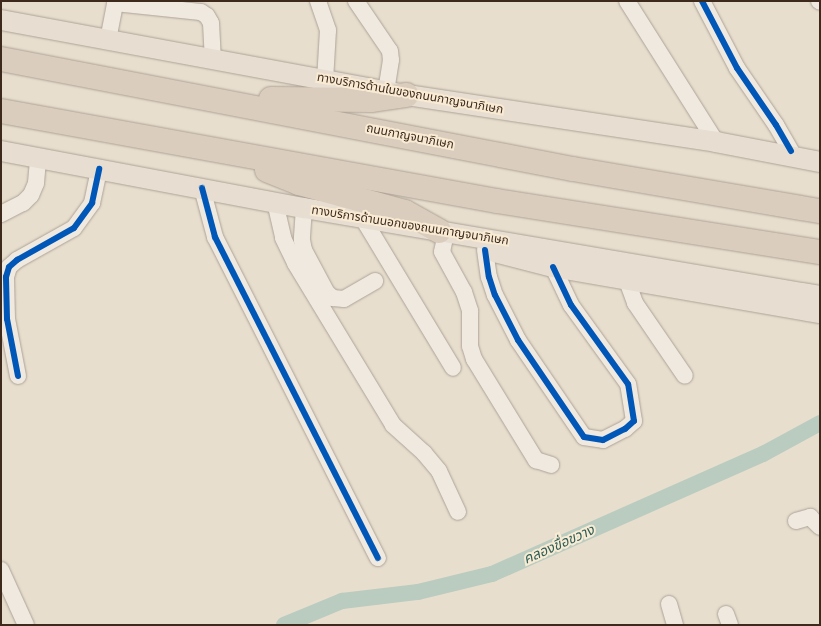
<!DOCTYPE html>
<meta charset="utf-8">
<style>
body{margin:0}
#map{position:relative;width:821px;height:626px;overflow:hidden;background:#e8dece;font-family:Georgia,"Noto Sans Thai",serif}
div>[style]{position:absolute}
.canal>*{height:16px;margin:-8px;padding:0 8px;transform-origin:8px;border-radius:8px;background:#b9ccbf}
.roads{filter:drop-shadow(0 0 1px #ada396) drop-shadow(0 0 1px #ada396)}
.minor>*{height:16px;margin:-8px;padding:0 8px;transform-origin:8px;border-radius:8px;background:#efe9e0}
.major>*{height:20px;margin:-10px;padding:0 10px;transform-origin:10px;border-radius:10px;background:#e7ded1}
.highway>*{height:24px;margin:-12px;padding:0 12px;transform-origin:12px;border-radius:12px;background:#dacdbe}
.cycleway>*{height:6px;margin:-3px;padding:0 3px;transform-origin:3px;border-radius:3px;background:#0057b8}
span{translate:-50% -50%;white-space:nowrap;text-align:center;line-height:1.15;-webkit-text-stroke:4px #f9ebd3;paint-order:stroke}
.street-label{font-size:12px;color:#3d2a1d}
.water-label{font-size:14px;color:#2b5e57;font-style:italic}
.frame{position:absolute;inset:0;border:2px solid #3d2a1d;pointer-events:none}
</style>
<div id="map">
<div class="canal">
<i style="left:284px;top:625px;width:63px;rotate:-22.5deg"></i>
<i style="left:342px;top:601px;width:77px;rotate:-6.8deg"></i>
<i style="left:418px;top:592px;width:76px;rotate:-13.7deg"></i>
<i style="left:492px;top:574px;width:296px;rotate:-23.9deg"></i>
<i style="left:763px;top:454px;width:65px;rotate:-28.5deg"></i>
</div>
<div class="roads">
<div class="minor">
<i style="left:318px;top:1px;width:31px;rotate:71deg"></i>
<i style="left:328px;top:30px;width:50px;rotate:93.4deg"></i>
<i style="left:356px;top:1px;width:60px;rotate:55.8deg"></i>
<i style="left:390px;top:51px;width:9px;rotate:84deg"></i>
<i style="left:391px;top:60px;width:31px;rotate:99deg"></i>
<i style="left:627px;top:1px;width:167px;rotate:57.7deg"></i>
<i style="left:702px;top:1px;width:76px;rotate:62.4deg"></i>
<i style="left:737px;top:68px;width:69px;rotate:55.6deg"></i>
<i style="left:776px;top:125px;width:30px;rotate:60deg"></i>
<i style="left:819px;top:1px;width:1px;rotate:45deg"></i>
<i style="left:108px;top:40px;width:38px;rotate:-79deg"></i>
<i style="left:115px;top:3px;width:86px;rotate:6deg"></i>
<i style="left:201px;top:12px;width:7px;rotate:34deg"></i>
<i style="left:207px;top:16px;width:8px;rotate:60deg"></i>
<i style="left:211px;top:23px;width:37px;rotate:87deg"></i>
<i style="left:202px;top:188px;width:51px;rotate:75.1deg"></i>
<i style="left:215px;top:237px;width:360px;rotate:63.1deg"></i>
<i style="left:275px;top:202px;width:37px;rotate:77deg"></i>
<i style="left:283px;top:238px;width:28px;rotate:64deg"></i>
<i style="left:295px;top:263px;width:189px;rotate:58.8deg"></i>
<i style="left:393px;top:425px;width:42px;rotate:42.1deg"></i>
<i style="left:424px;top:453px;width:23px;rotate:50deg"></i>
<i style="left:439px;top:471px;width:45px;rotate:65.1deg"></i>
<i style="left:304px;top:208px;width:32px;rotate:94deg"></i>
<i style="left:302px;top:240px;width:10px;rotate:79deg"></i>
<i style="left:304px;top:250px;width:49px;rotate:61.9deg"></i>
<i style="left:327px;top:293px;width:8px;rotate:40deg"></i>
<i style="left:333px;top:298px;width:11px;rotate:5deg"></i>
<i style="left:344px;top:299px;width:36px;rotate:-30deg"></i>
<i style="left:1px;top:214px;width:25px;rotate:-27deg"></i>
<i style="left:23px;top:203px;width:11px;rotate:-45deg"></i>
<i style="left:31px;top:195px;width:13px;rotate:-67deg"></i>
<i style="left:36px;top:183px;width:25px;rotate:-85deg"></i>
<i style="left:362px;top:217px;width:176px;rotate:58.9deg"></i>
<i style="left:446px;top:233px;width:19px;rotate:102deg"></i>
<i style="left:442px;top:252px;width:46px;rotate:61.2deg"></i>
<i style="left:464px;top:292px;width:20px;rotate:72deg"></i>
<i style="left:470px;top:311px;width:35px;rotate:90deg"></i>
<i style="left:470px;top:346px;width:14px;rotate:73deg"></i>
<i style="left:474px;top:359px;width:119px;rotate:58.5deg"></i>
<i style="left:536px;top:460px;width:16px;rotate:18deg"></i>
<i style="left:485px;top:250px;width:27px;rotate:82deg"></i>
<i style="left:489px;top:277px;width:19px;rotate:72deg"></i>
<i style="left:495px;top:295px;width:51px;rotate:62.9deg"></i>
<i style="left:518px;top:340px;width:117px;rotate:55.8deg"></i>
<i style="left:584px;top:437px;width:19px;rotate:9deg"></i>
<i style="left:603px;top:440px;width:25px;rotate:-27deg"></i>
<i style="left:625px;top:429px;width:12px;rotate:-42deg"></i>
<i style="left:634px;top:421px;width:37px;rotate:-99deg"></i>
<i style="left:628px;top:384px;width:97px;rotate:-125.8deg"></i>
<i style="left:571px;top:305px;width:42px;rotate:-115.3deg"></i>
<i style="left:626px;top:278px;width:27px;rotate:70deg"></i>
<i style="left:635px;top:303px;width:88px;rotate:55.6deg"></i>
<i style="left:18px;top:376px;width:58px;rotate:-100.9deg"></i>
<i style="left:7px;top:319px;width:42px;rotate:-91.4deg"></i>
<i style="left:6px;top:277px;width:10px;rotate:-73deg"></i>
<i style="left:9px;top:267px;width:11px;rotate:-41deg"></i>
<i style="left:17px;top:260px;width:65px;rotate:-29.3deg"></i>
<i style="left:74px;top:228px;width:31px;rotate:-54deg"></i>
<i style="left:92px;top:203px;width:35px;rotate:-78deg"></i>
<i style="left:796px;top:521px;width:15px;rotate:-16deg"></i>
<i style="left:810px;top:517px;width:14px;rotate:45deg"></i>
<i style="left:1px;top:570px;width:60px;rotate:65.6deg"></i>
<i style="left:669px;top:604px;width:22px;rotate:74deg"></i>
<i style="left:726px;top:614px;width:12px;rotate:70deg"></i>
</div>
<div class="major">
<i style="left:1px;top:20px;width:413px;rotate:10.5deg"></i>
<i style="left:407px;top:95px;width:313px;rotate:8.6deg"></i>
<i style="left:716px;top:142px;width:106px;rotate:10.9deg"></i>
<i style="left:1px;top:151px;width:308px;rotate:10.7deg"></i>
<i style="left:304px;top:208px;width:523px;rotate:9.68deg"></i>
<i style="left:495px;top:252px;width:60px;rotate:14.5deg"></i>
<i style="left:553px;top:267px;width:271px;rotate:9.8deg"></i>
</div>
<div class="highway">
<i style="left:1px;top:59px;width:582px;rotate:10.89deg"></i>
<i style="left:573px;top:169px;width:251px;rotate:9.7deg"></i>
<i style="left:271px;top:99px;width:100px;rotate:0.6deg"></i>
<i style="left:371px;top:100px;width:36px;rotate:-8deg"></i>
<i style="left:1px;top:111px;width:504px;rotate:10.28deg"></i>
<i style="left:497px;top:201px;width:327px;rotate:9deg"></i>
<i style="left:267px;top:170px;width:35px;rotate:22deg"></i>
<i style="left:299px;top:183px;width:110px;rotate:15.3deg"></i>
<i style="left:405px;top:212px;width:39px;rotate:29deg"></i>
</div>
</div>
<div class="cycleway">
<i style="left:702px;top:1px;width:76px;rotate:62.4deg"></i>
<i style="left:737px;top:68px;width:69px;rotate:55.6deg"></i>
<i style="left:776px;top:125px;width:30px;rotate:60deg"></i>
<i style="left:202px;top:188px;width:51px;rotate:75.1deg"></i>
<i style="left:215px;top:237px;width:360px;rotate:63.1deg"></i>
<i style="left:485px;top:250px;width:27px;rotate:82deg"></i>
<i style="left:489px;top:277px;width:19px;rotate:72deg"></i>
<i style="left:495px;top:295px;width:51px;rotate:62.9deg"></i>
<i style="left:518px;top:340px;width:117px;rotate:55.8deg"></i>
<i style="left:584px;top:437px;width:19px;rotate:9deg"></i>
<i style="left:603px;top:440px;width:25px;rotate:-27deg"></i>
<i style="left:625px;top:429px;width:12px;rotate:-42deg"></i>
<i style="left:634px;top:421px;width:37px;rotate:-99deg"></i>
<i style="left:628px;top:384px;width:97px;rotate:-125.8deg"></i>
<i style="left:571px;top:305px;width:42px;rotate:-115.3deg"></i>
<i style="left:18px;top:376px;width:58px;rotate:-100.9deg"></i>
<i style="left:7px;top:319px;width:42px;rotate:-91.4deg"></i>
<i style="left:6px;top:277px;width:10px;rotate:-73deg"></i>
<i style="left:9px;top:267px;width:11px;rotate:-41deg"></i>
<i style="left:17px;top:260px;width:65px;rotate:-29.3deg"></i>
<i style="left:74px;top:228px;width:31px;rotate:-54deg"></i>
<i style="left:92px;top:203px;width:35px;rotate:-78deg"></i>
</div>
<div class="street-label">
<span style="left:410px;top:94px;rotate:10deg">ทางบริการด้านในของถนนกาญจนาภิเษก</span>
<span style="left:410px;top:137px;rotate:11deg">ถนนกาญจนาภิเษก</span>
<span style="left:410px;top:226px;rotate:9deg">ทางบริการด้านนอกของถนนกาญจนาภิเษก</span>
</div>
<div class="water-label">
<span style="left:559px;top:545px;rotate:-24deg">คลองขื่อขวาง</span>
</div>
<div class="frame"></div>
</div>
